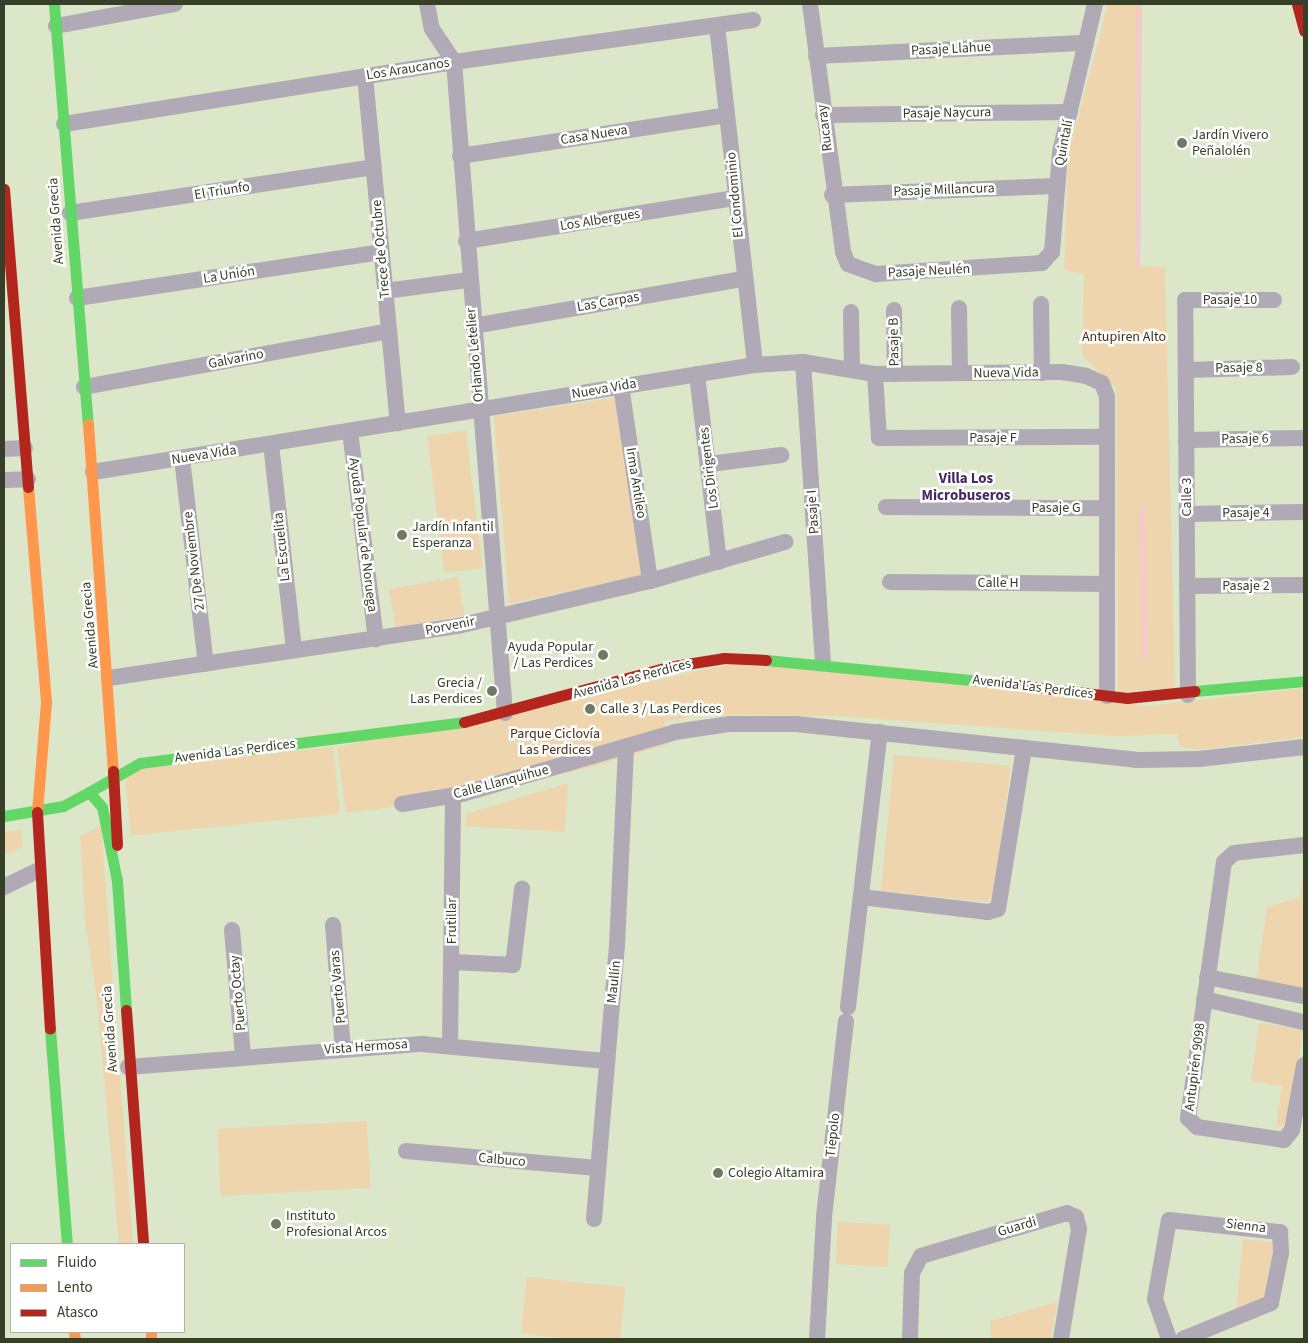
<!DOCTYPE html>
<meta charset="utf-8">
<style>
body{margin:0}
#map{position:relative;width:1308px;height:1343px;overflow:hidden;background:#dce6c9;font-family:"Source Sans 3",sans-serif}
div>[style]{position:absolute}
.green>*{inset:0;background:#eed5ad;transform-origin:0 0}
.stream>*{height:4.5px;margin:-2.25px;padding:0 2.25px;transform-origin:2.25px;border-radius:2.25px;background:#f1cbcc}
.street>*{height:16px;margin:-8px;padding:0 8px;transform-origin:8px;border-radius:8px;background:#afaab5}
.fast>*{height:11px;margin:-5.5px;padding:0 5.5px;transform-origin:5.5px;border-radius:5.5px;background:#63d668}
.slow>*{height:11px;margin:-5.5px;padding:0 5.5px;transform-origin:5.5px;border-radius:5.5px;background:#ff974d}
.jam>*{height:11px;margin:-5.5px;padding:0 5.5px;transform-origin:5.5px;border-radius:5.5px;background:#b3261e}
.dots>*{width:14px;height:14px;translate:-50% -50%;box-sizing:border-box;border:2px solid #fff;border-radius:50%}
span{translate:-50% -50%;white-space:nowrap;text-align:center;line-height:1.15;-webkit-text-stroke:5px #fff;paint-order:stroke}
.street-label{font-size:14px;color:#373f29}
.poi-label{font-size:14px;color:#373f29}
.left{translate:0 -50%;text-align:left}
.right{translate:-100% -50%;text-align:right}
.park-label{font-size:14px;color:#4a2e13}
.neighbourhood-label{font-size:15px;color:#452963;font-weight:700}
.frame{position:absolute;inset:0;border:5px solid #373f29;pointer-events:none}
.legend{position:absolute;left:10px;top:1243px;width:175px;height:90px;box-sizing:border-box;background:#fff;border:1px solid #afb2a9;margin:0;padding:6px 9px;list-style:none;font-size:15px;color:#373f29}
.legend li{display:flex;align-items:center;gap:10px;height:25px}
.legend b{width:25px;border:1px solid #afb2a9}
</style>
<div id="map">
<div class="green">
<i style="clip-path:polygon(1108px 4px,1142px 4px,1140px 266px,1165px 267px,1175px 689px,1118px 692px,1116px 388px,1082px 355px,1084px 274px,1064px 270px,1068px 156px)"></i>
<i style="clip-path:polygon(620px 397px,642px 575px,509px 604px,494px 416px)"></i>
<i style="left:466px;top:431px;width:138px;height:39px;rotate:83deg"></i>
<i style="left:458px;top:577px;width:39px;height:70px;rotate:80deg"></i>
<i style="clip-path:polygon(756px 659px,1148px 706px,1304px 688px,1304px 737px,1197px 750px,1179px 746px,1177px 734px,1114px 736px,837px 716px,701px 714px,664px 722px,669px 744px,591px 767px,476px 795px,346px 813px,337px 747px)"></i>
<i style="left:333px;top:747px;width:67px;height:210px;rotate:84deg"></i>
<i style="clip-path:polygon(894px 755px,1011px 766px,993px 896px,986px 902px,881px 891px)"></i>
<i style="clip-path:polygon(568px 783px,565px 832px,466px 826px,466px 814px)"></i>
<i style="clip-path:polygon(101px 826px,133px 1244px,119px 1244px,97px 1001px,85px 920px,80px 836px)"></i>
<i style="clip-path:polygon(21px 830px,23px 847px,4px 855px,4px 832px)"></i>
<i style="clip-path:polygon(1304px 864px,1304px 988px,1256px 980px,1267px 907px,1300px 897px)"></i>
<i style="clip-path:polygon(1259px 1023px,1303px 1029px,1290px 1123px,1276px 1127px,1282px 1086px,1251px 1081px)"></i>
<i style="left:367px;top:1121px;width:67px;height:150px;rotate:87deg"></i>
<i style="left:838px;top:1222px;width:52px;height:42px;rotate:3deg"></i>
<i style="clip-path:polygon(1243px 1239px,1273px 1242px,1278px 1256px,1265px 1296px,1236px 1311px)"></i>
<i style="left:527px;top:1277px;width:99px;height:57px;rotate:6deg"></i>
<i style="clip-path:polygon(1058px 1302px,1050px 1339px,991px 1339px,990px 1321px)"></i>
</div>
<div class="stream">
<i style="left:1137px;top:265px;width:261px;rotate:-89.6deg"></i>
<i style="left:1142px;top:507px;width:148px;rotate:88.8deg"></i>
</div>
<div class="street">
<i style="left:427px;top:4px;width:25px;rotate:79deg"></i>
<i style="left:432px;top:29px;width:40px;rotate:56deg"></i>
<i style="left:454px;top:62px;width:653px;rotate:85.52deg"></i>
<i style="left:810px;top:4px;width:250px;rotate:82.4deg"></i>
<i style="left:843px;top:252px;width:13px;rotate:67deg"></i>
<i style="left:848px;top:264px;width:30px;rotate:20deg"></i>
<i style="left:876px;top:274px;width:166px;rotate:-3.8deg"></i>
<i style="left:1042px;top:263px;width:15px;rotate:-48deg"></i>
<i style="left:1052px;top:252px;width:100px;rotate:-85.4deg"></i>
<i style="left:1060px;top:152px;width:152px;rotate:-76.7deg"></i>
<i style="left:717px;top:25px;width:342px;rotate:83.6deg"></i>
<i style="left:56px;top:26px;width:121px;rotate:-10.5deg"></i>
<i style="left:816px;top:56px;width:270px;rotate:-2.8deg"></i>
<i style="left:365px;top:76px;width:349px;rotate:84.6deg"></i>
<i style="left:823px;top:115px;width:247px;rotate:-0.7deg"></i>
<i style="left:64px;top:124px;width:395px;rotate:-9deg"></i>
<i style="left:454px;top:62px;width:302px;rotate:-8deg"></i>
<i style="left:460px;top:156px;width:270px;rotate:-8.7deg"></i>
<i style="left:832px;top:195px;width:225px;rotate:-2.3deg"></i>
<i style="left:70px;top:213px;width:307px;rotate:-8.6deg"></i>
<i style="left:466px;top:241px;width:271px;rotate:-9.1deg"></i>
<i style="left:385px;top:291px;width:85px;rotate:-7.5deg"></i>
<i style="left:77px;top:298px;width:307px;rotate:-8.6deg"></i>
<i style="left:1041px;top:304px;width:69px;rotate:89.2deg"></i>
<i style="left:959px;top:308px;width:65px;rotate:89.1deg"></i>
<i style="left:894px;top:310px;width:64px;rotate:89.1deg"></i>
<i style="left:851px;top:312px;width:58px;rotate:89deg"></i>
<i style="left:473px;top:326px;width:274px;rotate:-9.9deg"></i>
<i style="left:803px;top:362px;width:301px;rotate:86.2deg"></i>
<i style="left:1186px;top:370px;width:106px;rotate:-1.6deg"></i>
<i style="left:697px;top:374px;width:189px;rotate:83.3deg"></i>
<i style="left:875px;top:374px;width:64px;rotate:86.4deg"></i>
<i style="left:879px;top:438px;width:228px;rotate:-0.3deg"></i>
<i style="left:621px;top:386px;width:197px;rotate:81.5deg"></i>
<i style="left:84px;top:387px;width:310px;rotate:-10.4deg"></i>
<i style="left:350px;top:431px;width:210px;rotate:82.9deg"></i>
<i style="left:1186px;top:440px;width:118px;rotate:-1deg"></i>
<i style="left:271px;top:444px;width:207px;rotate:83.6deg"></i>
<i style="left:4px;top:449px;width:21px;rotate:-3deg"></i>
<i style="left:182px;top:458px;width:207px;rotate:83.4deg"></i>
<i style="left:709px;top:464px;width:73px;rotate:-7.1deg"></i>
<i style="left:93px;top:472px;width:671px;rotate:-9.18deg"></i>
<i style="left:755px;top:365px;width:48px;rotate:-3.6deg"></i>
<i style="left:803px;top:362px;width:73px;rotate:9.5deg"></i>
<i style="left:875px;top:374px;width:187px;rotate:-0.6deg"></i>
<i style="left:1062px;top:372px;width:24px;rotate:9deg"></i>
<i style="left:1086px;top:376px;width:17px;rotate:24deg"></i>
<i style="left:1102px;top:383px;width:15px;rotate:70deg"></i>
<i style="left:1107px;top:397px;width:299px;rotate:90deg"></i>
<i style="left:4px;top:480px;width:24px;rotate:-2deg"></i>
<i style="left:886px;top:507px;width:221px;rotate:0.3deg"></i>
<i style="left:1187px;top:514px;width:117px;rotate:-1deg"></i>
<i style="left:890px;top:582px;width:216px;rotate:0.5deg"></i>
<i style="left:1187px;top:586px;width:117px;rotate:-0.5deg"></i>
<i style="left:109px;top:678px;width:353px;rotate:-8.5deg"></i>
<i style="left:458px;top:626px;width:197px;rotate:-13.2deg"></i>
<i style="left:650px;top:581px;width:141px;rotate:-16.1deg"></i>
<i style="left:1188px;top:695px;width:395px;rotate:-90.4deg"></i>
<i style="left:1185px;top:300px;width:89px"></i>
<i style="left:402px;top:804px;width:61px;rotate:-9.5deg"></i>
<i style="left:462px;top:794px;width:222px;rotate:-16.2deg"></i>
<i style="left:675px;top:732px;width:56px;rotate:-8.3deg"></i>
<i style="left:730px;top:724px;width:66px"></i>
<i style="left:796px;top:724px;width:342px;rotate:6deg"></i>
<i style="left:1136px;top:760px;width:63px;rotate:-0.9deg"></i>
<i style="left:1199px;top:759px;width:106px;rotate:-6.5deg"></i>
<i style="left:1304px;top:845px;width:70px;rotate:173.5deg"></i>
<i style="left:1234px;top:853px;width:13px;rotate:138deg"></i>
<i style="left:1224px;top:862px;width:259px;rotate:98deg"></i>
<i style="left:1188px;top:1118px;width:13px;rotate:45deg"></i>
<i style="left:1197px;top:1127px;width:88px;rotate:8.5deg"></i>
<i style="left:1284px;top:1140px;width:13px;rotate:-51deg"></i>
<i style="left:1292px;top:1130px;width:66px;rotate:-79.5deg"></i>
<i style="left:4px;top:887px;width:37px;rotate:-26deg"></i>
<i style="left:861px;top:897px;width:128px;rotate:6.7deg"></i>
<i style="left:988px;top:912px;width:10px;rotate:-17deg"></i>
<i style="left:998px;top:909px;width:162px;rotate:-80.8deg"></i>
<i style="left:333px;top:925px;width:123px;rotate:85.4deg"></i>
<i style="left:232px;top:930px;width:127px;rotate:85deg"></i>
<i style="left:452px;top:962px;width:61px;rotate:2.8deg"></i>
<i style="left:513px;top:965px;width:77px;rotate:-83.2deg"></i>
<i style="left:1207px;top:977px;width:99px;rotate:11.1deg"></i>
<i style="left:1204px;top:999px;width:103px;rotate:13deg"></i>
<i style="left:848px;top:1007px;width:277px;rotate:-83.4deg"></i>
<i style="left:450px;top:1045px;width:249px;rotate:-89.3deg"></i>
<i style="left:128px;top:1067px;width:295px;rotate:-4.5deg"></i>
<i style="left:422px;top:1044px;width:184px;rotate:5.3deg"></i>
<i style="left:406px;top:1151px;width:192px;rotate:5.1deg"></i>
<i style="left:594px;top:1219px;width:274px;rotate:-85.2deg"></i>
<i style="left:617px;top:946px;width:200px;rotate:-87.4deg"></i>
<i style="left:817px;top:1339px;width:122px;rotate:-86.7deg"></i>
<i style="left:824px;top:1217px;width:197px;rotate:-83.6deg"></i>
<i style="left:910px;top:1339px;width:66px;rotate:-88.3deg"></i>
<i style="left:912px;top:1273px;width:19px;rotate:-62deg"></i>
<i style="left:921px;top:1256px;width:152px;rotate:-16.4deg"></i>
<i style="left:1067px;top:1213px;width:10px;rotate:24deg"></i>
<i style="left:1076px;top:1217px;width:12px;rotate:76deg"></i>
<i style="left:1079px;top:1229px;width:111px;rotate:99.3deg"></i>
<i style="left:1169px;top:1339px;width:42px;rotate:-109.3deg"></i>
<i style="left:1155px;top:1299px;width:80px;rotate:-80deg"></i>
<i style="left:1169px;top:1220px;width:112px;rotate:6.2deg"></i>
<i style="left:1280px;top:1232px;width:21px;rotate:87deg"></i>
<i style="left:1281px;top:1253px;width:51px;rotate:101.3deg"></i>
<i style="left:1271px;top:1303px;width:95px;rotate:157.8deg"></i>
</div>
<div class="fast">
<i style="left:54px;top:4px;width:421px;rotate:85.4deg"></i>
<i style="left:766px;top:660px;width:236px;rotate:5.6deg"></i>
<i style="left:1195px;top:691px;width:109px;rotate:-5.2deg"></i>
<i style="left:89px;top:792px;width:59px;rotate:-29.6deg"></i>
<i style="left:140px;top:763px;width:327px;rotate:-7.2deg"></i>
<i style="left:4px;top:816px;width:60px;rotate:-9.6deg"></i>
<i style="left:63px;top:806px;width:30px;rotate:-28deg"></i>
<i style="left:89px;top:792px;width:20px;rotate:49deg"></i>
<i style="left:102px;top:807px;width:76px;rotate:78.5deg"></i>
<i style="left:117px;top:881px;width:129px;rotate:86deg"></i>
<i style="left:50px;top:1029px;width:216px;rotate:85.5deg"></i>
</div>
<div class="slow">
<i style="left:88px;top:424px;width:348px;rotate:85.9deg"></i>
<i style="left:28px;top:487px;width:216px;rotate:85.2deg"></i>
<i style="left:46px;top:702px;width:110px;rotate:94.7deg"></i>
<i style="left:74px;top:1332px;width:7px;rotate:82deg"></i>
<i style="left:151px;top:1332px;width:7px;rotate:90deg"></i>
</div>
<div class="jam">
<i style="left:1297px;top:4px;width:28px;rotate:75deg"></i>
<i style="left:4px;top:189px;width:299px;rotate:85.4deg"></i>
<i style="left:1001px;top:683px;width:127px;rotate:6.8deg"></i>
<i style="left:1127px;top:698px;width:68px;rotate:-5.9deg"></i>
<i style="left:464px;top:722px;width:211px;rotate:-15.1deg"></i>
<i style="left:668px;top:667px;width:57px;rotate:-9.1deg"></i>
<i style="left:724px;top:658px;width:42px;rotate:2.7deg"></i>
<i style="left:113px;top:771px;width:74px;rotate:86.9deg"></i>
<i style="left:37px;top:812px;width:217px;rotate:86.6deg"></i>
<i style="left:126px;top:1010px;width:235px;rotate:85.8deg"></i>
</div>
<div class="dots">
<i style="left:1182px;top:143px;background:#717961"></i>
<i style="left:402px;top:535px;background:#717961"></i>
<i style="left:603px;top:655px;background:#717961"></i>
<i style="left:492px;top:691px;background:#717961"></i>
<i style="left:590px;top:709px;background:#717961"></i>
<i style="left:718px;top:1173px;background:#717961"></i>
<i style="left:276px;top:1224px;background:#717961"></i>
</div>
<div class="street-label">
<span style="left:951px;top:49px;rotate:-3deg">Pasaje Llahue</span>
<span style="left:408px;top:69px;rotate:-9deg">Los Araucanos</span>
<span style="left:947px;top:113px;rotate:-1deg">Pasaje Naycura</span>
<span style="left:825px;top:128px;rotate:-97deg">Rucaray</span>
<span style="left:594px;top:135px;rotate:-9deg">Casa Nueva</span>
<span style="left:1064px;top:143px;rotate:-79deg">Quintalí</span>
<span style="left:944px;top:190px;rotate:-2deg">Pasaje Millancura</span>
<span style="left:222px;top:191px;rotate:-9deg">El Triunfo</span>
<span style="left:735px;top:195px;rotate:-95deg">El Condominio</span>
<span style="left:600px;top:220px;rotate:-9deg">Los Albergues</span>
<span style="left:56px;top:221px;rotate:-94deg">Avenida Grecia</span>
<span style="left:381px;top:249px;rotate:-95deg">Trece de Octubre</span>
<span style="left:929px;top:271px;rotate:-3deg">Pasaje Neulén</span>
<span style="left:229px;top:275px;rotate:-9deg">La Unión</span>
<span style="left:1230px;top:300px">Pasaje 10</span>
<span style="left:608px;top:302px;rotate:-10deg">Las Carpas</span>
<span style="left:894px;top:342px;rotate:-91deg">Pasaje B</span>
<span style="left:475px;top:355px;rotate:-95deg">Orlando Letelier</span>
<span style="left:236px;top:359px;rotate:-11deg">Galvarino</span>
<span style="left:1239px;top:368px;rotate:-1deg">Pasaje 8</span>
<span style="left:1006px;top:373px;rotate:-1deg">Nueva Vida</span>
<span style="left:604px;top:389px;rotate:-10deg">Nueva Vida</span>
<span style="left:993px;top:438px">Pasaje F</span>
<span style="left:1245px;top:439px;rotate:-1deg">Pasaje 6</span>
<span style="left:204px;top:455px;rotate:-9deg">Nueva Vida</span>
<span style="left:709px;top:468px;rotate:-97deg">Los Dirigentes</span>
<span style="left:636px;top:483px;rotate:81deg">Irma Antileo</span>
<span style="left:1187px;top:497px;rotate:-90deg">Calle 3</span>
<span style="left:1056px;top:508px">Pasaje G</span>
<span style="left:813px;top:512px;rotate:-94deg">Pasaje I</span>
<span style="left:1246px;top:513px;rotate:-1deg">Pasaje 4</span>
<span style="left:363px;top:535px;rotate:83deg">Ayuda Popular de Noruega</span>
<span style="left:282px;top:547px;rotate:-96deg">La Escuelita</span>
<span style="left:194px;top:561px;rotate:-97deg">27 De Noviembre</span>
<span style="left:998px;top:583px">Calle H</span>
<span style="left:1246px;top:586px">Pasaje 2</span>
<span style="left:90px;top:625px;rotate:-95deg">Avenida Grecia</span>
<span style="left:450px;top:626px;rotate:-11deg">Porvenir</span>
<span style="left:632px;top:679px;rotate:-15deg">Avenida Las Perdices</span>
<span style="left:1033px;top:687px;rotate:7deg">Avenida Las Perdices</span>
<span style="left:235px;top:751px;rotate:-7deg">Avenida Las Perdices</span>
<span style="left:501px;top:782px;rotate:-15deg">Calle Llanquihue</span>
<span style="left:452px;top:921px;rotate:-90deg">Frutillar</span>
<span style="left:614px;top:982px;rotate:-84deg">Maullín</span>
<span style="left:338px;top:987px;rotate:-95deg">Puerto Varas</span>
<span style="left:238px;top:993px;rotate:-95deg">Puerto Octay</span>
<span style="left:110px;top:1029px;rotate:-94deg">Avenida Grecia</span>
<span style="left:366px;top:1047px;rotate:-4deg">Vista Hermosa</span>
<span style="left:1195px;top:1067px;rotate:-83deg">Antupirén 9098</span>
<span style="left:833px;top:1135px;rotate:-84deg">Tiepolo</span>
<span style="left:502px;top:1160px;rotate:5deg">Calbuco</span>
<span style="left:1246px;top:1226px;rotate:7deg">Sienna</span>
<span style="left:1017px;top:1227px;rotate:-16deg">Guardi</span>
</div>
<div class="poi-label">
<span class="left" style="left:1192px;top:143px">Jardín Vivero<br>Peñalolén</span>
<span class="left" style="left:412px;top:535px">Jardín Infantil<br>Esperanza</span>
<span class="right" style="left:593px;top:655px">Ayuda Popular<br>/ Las Perdices</span>
<span class="right" style="left:482px;top:691px">Grecia /<br>Las Perdices</span>
<span class="left" style="left:600px;top:709px">Calle 3 / Las Perdices</span>
<span class="left" style="left:728px;top:1173px">Colegio Altamira</span>
<span class="left" style="left:286px;top:1224px">Instituto<br>Profesional Arcos</span>
</div>
<div class="park-label">
<span style="left:1124px;top:337px">Antupiren Alto</span>
<span style="left:555px;top:742px">Parque Ciclovía<br>Las Perdices</span>
</div>
<div class="neighbourhood-label">
<span style="left:966px;top:487px">Villa Los<br>Microbuseros</span>
</div>
<div class="frame"></div>
<ul class="legend">
<li><b style="height:6px;background:#63d668"></b>Fluido</li>
<li><b style="height:6px;background:#ff974d"></b>Lento</li>
<li><b style="height:6px;background:#b3261e"></b>Atasco</li>
</ul>
</div>
